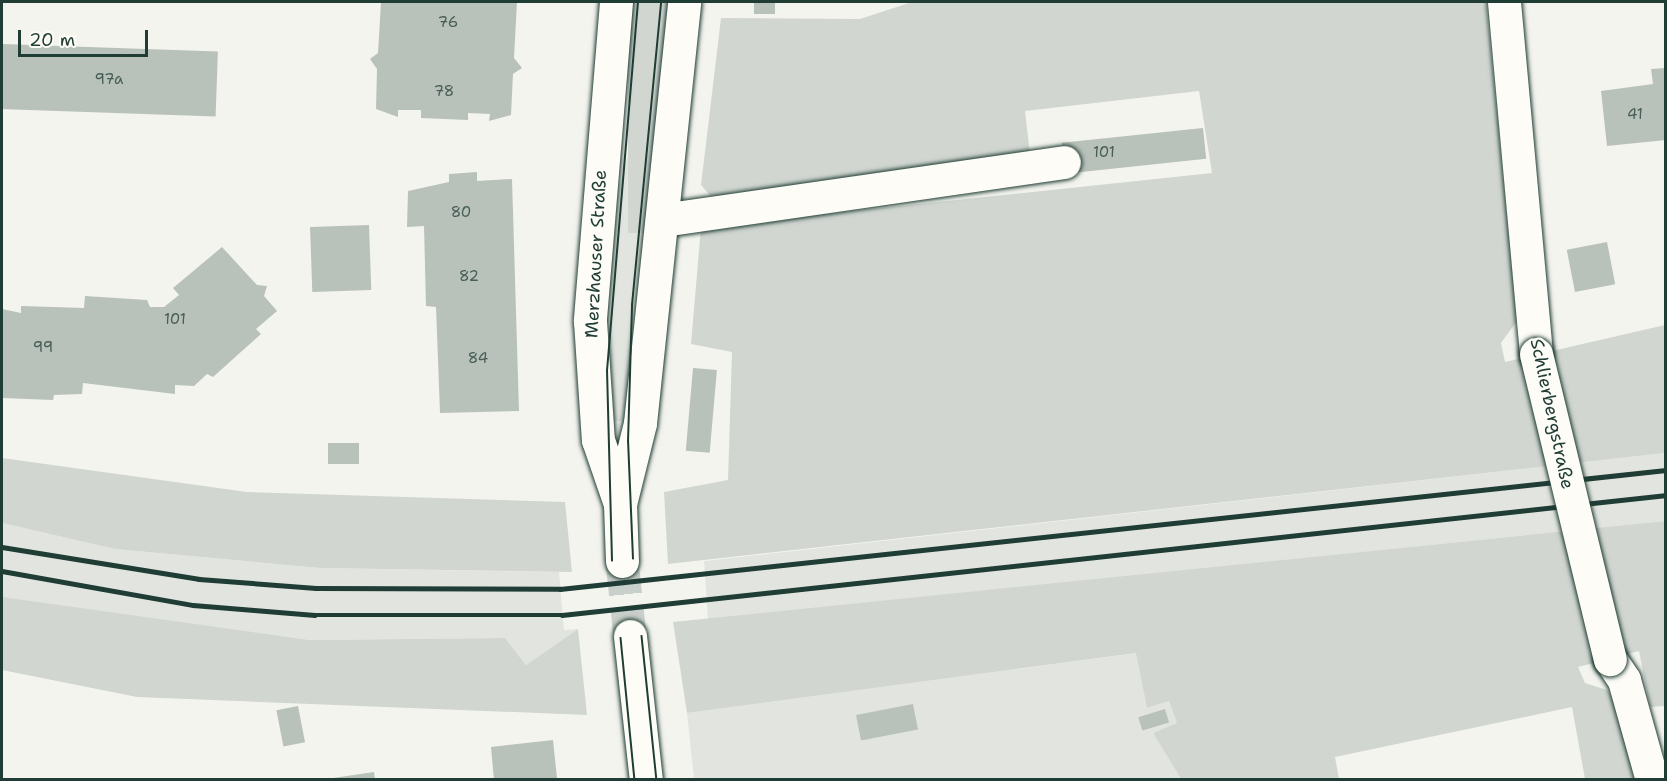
<!DOCTYPE html>
<meta charset="utf-8">
<style>
body{margin:0}
#map{position:relative;width:1667px;height:781px;overflow:hidden;background:#f4f4ef;font-family:"Shantell Sans",sans-serif}
div>[style]{position:absolute}
.built>*{inset:0;background:#e2e5df}
.green>*{inset:0;background:#d1d6d1;transform-origin:0 0}
.building>*{inset:0;background:#b9c1bb;transform-origin:0 0}
.major-tunnel>*{height:33px;margin-top:-16.5px;transform-origin:0;background:repeating-linear-gradient(90deg,#c9cfca 0 33px,transparent 0 49px)}
.roads{filter:drop-shadow(0 0 2px #1f3d34) drop-shadow(0 0 2px #1f3d34)}
.minor>*{height:33px;margin:-16.5px;padding:0 16.5px;transform-origin:16.5px;border-radius:16.5px;background:#fdfcf7}
.major>*{height:33px;margin:-16.5px;padding:0 16.5px;transform-origin:16.5px;border-radius:16.5px;background:#fdfcf7}
.tram>*{height:1.5px;margin:-0.75px;padding:0 0.75px;transform-origin:0.75px;border-radius:0.75px;background:#1f3d34}
.rail>*{height:4.5px;margin:-2.25px;padding:0 2.25px;transform-origin:2.25px;border-radius:2.25px;background:#1f3d34}
.bridges{filter:drop-shadow(0 0 2px #1f3d34) drop-shadow(0 0 2px #1f3d34)}
.minor-bridge>*{height:33px;margin:-16.5px;padding:0 16.5px;transform-origin:16.5px;border-radius:16.5px;background:#fdfcf7}
span{translate:-50% -50%;white-space:nowrap;text-align:center;line-height:1.15;-webkit-text-stroke:4.5px #fdfcf7;paint-order:stroke}
.number-label{font-size:15px;color:#465e56}
.number-label span{-webkit-text-stroke-width:0}
.street-label{font-size:18px;color:#1f3d34}
.frame{position:absolute;inset:0;border:3px solid #1f3d34;pointer-events:none}
.scale{position:absolute;left:18px;top:30px;width:130px;height:27px;box-sizing:border-box;border:3px solid #1f3d34;border-top:0;padding-left:8px;font-size:18px;line-height:21px;white-space:nowrap;color:#1f3d34;-webkit-text-stroke:4px #fdfcf7;paint-order:stroke}
</style>
<div id="map">
<div class="built">
<i style="clip-path:polygon(670px 2px,627px 421px,604px 421px,607px 232px)"></i>
<i style="clip-path:polygon(1665px 453px,1665px 521px,708px 619px,704px 561px)"></i>
<i style="clip-path:polygon(2px 523px,115px 549px,320px 568px,559px 572px,564px 630px,578px 629px,526px 665px,505px 638px,310px 640px,10px 600px,2px 597px)"></i>
<i style="clip-path:polygon(1137px 653px,1147px 708px,1169px 701px,1178px 724px,1153px 733px,1181px 779px,694px 779px,687px 713px)"></i>
</div>
<div class="green">
<i style="left:628px;top:2px;width:42px;height:231px"></i>
<i style="clip-path:polygon(912px 2px,1486px 2px,1517px 321px,1501px 343px,1505px 362px,1665px 325px,1665px 453px,668px 564px,664px 492px,728px 480px,732px 352px,691px 344px,701px 227px,1212px 173px,1199px 91px,1025px 111px,1030px 154px,714px 200px,701px 185px,721px 18px,860px 19px)"></i>
<i style="clip-path:polygon(2px 458px,247px 492px,565px 502px,572px 572px,320px 568px,115px 549px,2px 523px)"></i>
<i style="clip-path:polygon(1665px 521px,1665px 706px,1650px 707px,1639px 651px,1578px 667px,1585px 683px,1607px 690px,1613px 698px,1637px 779px,1585px 779px,1572px 707px,1335px 757px,1339px 779px,1181px 779px,1153px 733px,1177px 723px,1169px 701px,1147px 708px,1136px 653px,687px 713px,673px 622px)"></i>
<i style="clip-path:polygon(2px 597px,310px 640px,505px 638px,526px 665px,578px 629px,587px 715px,137px 697px,2px 670px)"></i>
</div>
<div class="building">
<i style="clip-path:polygon(381px 2px,517px 2px,514px 58px,522px 68px,513px 74px,511px 115px,489px 121px,490px 114px,468px 113px,468px 120px,421px 118px,421px 110px,398px 110px,398px 117px,376px 109px,377px 69px,370px 59px,378px 53px)"></i>
<i style="left:754px;top:2px;width:21px;height:12px"></i>
<i style="left:2px;top:44px;width:216px;height:65px;rotate:2deg"></i>
<i style="clip-path:polygon(1666px 68px,1666px 140px,1607px 146px,1601px 91px,1653px 84px,1651px 69px)"></i>
<i style="left:1203px;top:128px;width:31px;height:142px;rotate:84deg"></i>
<i style="clip-path:polygon(477px 172px,477px 181px,512px 179px,519px 411px,440px 413px,436px 307px,426px 306px,424px 226px,407px 227px,408px 191px,449px 182px,449px 174px)"></i>
<i style="left:369px;top:225px;width:65px;height:59px;rotate:88deg"></i>
<i style="left:1607px;top:242px;width:43px;height:41px;rotate:79deg"></i>
<i style="clip-path:polygon(222px 247px,257px 285px,267px 286px,264px 296px,277px 311px,256px 329px,261px 334px,213px 377px,207px 374px,194px 386px,175px 385px,175px 394px,83px 383px,82px 394px,54px 395px,53px 400px,2px 398px,2px 309px,21px 313px,21px 306px,84px 308px,85px 296px,147px 300px,150px 307px,164px 307px,179px 295px,173px 288px)"></i>
<i style="left:693px;top:368px;width:24px;height:83px;rotate:5deg"></i>
<i style="left:359px;top:443px;width:21px;height:31px;rotate:90deg"></i>
<i style="left:913px;top:704px;width:26px;height:58px;rotate:79deg"></i>
<i style="left:298px;top:706px;width:37px;height:22px;rotate:79deg"></i>
<i style="left:1165px;top:709px;width:14px;height:28px;rotate:73deg"></i>
<i style="clip-path:polygon(553px 740px,557px 778px,564px 780px,494px 780px,491px 747px)"></i>
<i style="clip-path:polygon(374px 772px,375px 780px,333px 780px,333px 778px)"></i>
</div>
<div class="major-tunnel">
<i style="left:622px;top:561px;width:75px;rotate:83.9deg"></i>
</div>
<div class="roads">
<div class="minor">
<i style="left:1504px;top:2px;width:353px;rotate:84.8deg"></i>
<i style="left:662px;top:220px;width:406px;rotate:-8.2deg"></i>
<i style="left:1610px;top:659px;width:25px;rotate:56deg"></i>
<i style="left:1624px;top:680px;width:104px;rotate:74.4deg"></i>
</div>
<div class="major">
<i style="left:616px;top:2px;width:320px;rotate:94.7deg"></i>
<i style="left:590px;top:321px;width:119px;rotate:86.2deg"></i>
<i style="left:598px;top:440px;width:68px;rotate:71deg"></i>
<i style="left:622px;top:561px;width:57px;rotate:-92deg"></i>
<i style="left:620px;top:504px;width:83px;rotate:-76.1deg"></i>
<i style="left:640px;top:423px;width:423px;rotate:-84deg"></i>
<i style="left:630px;top:636px;width:145px;rotate:83.7deg"></i>
</div>
</div>
<div class="tram">
<i style="left:633px;top:559px;width:117px;rotate:-92.4deg"></i>
<i style="left:628px;top:442px;width:137px;rotate:-88.3deg"></i>
<i style="left:632px;top:305px;width:304px;rotate:-84.5deg"></i>
<i style="left:612px;top:561px;width:190px;rotate:-91.5deg"></i>
<i style="left:607px;top:371px;width:370px;rotate:-85.2deg"></i>
<i style="left:642px;top:636px;width:145px;rotate:84.1deg"></i>
<i style="left:621px;top:638px;width:143px;rotate:84.4deg"></i>
</div>
<div class="rail">
<i style="left:2px;top:547px;width:200px;rotate:9.2deg"></i>
<i style="left:199px;top:579px;width:117px;rotate:4.4deg"></i>
<i style="left:316px;top:588px;width:244px;rotate:0.2deg"></i>
<i style="left:560px;top:589px;width:1112px;rotate:-6.14deg"></i>
<i style="left:2px;top:571px;width:194px;rotate:10.1deg"></i>
<i style="left:193px;top:605px;width:122px;rotate:4.7deg"></i>
<i style="left:315px;top:615px;width:247px"></i>
<i style="left:562px;top:615px;width:1111px;rotate:-6.2deg"></i>
</div>
<div class="bridges">
<div class="minor-bridge">
<i style="left:1536px;top:354px;width:314px;rotate:76.4deg"></i>
</div>
</div>
<div class="number-label">
<span style="left:448px;top:23px">76</span>
<span style="left:109px;top:80px">97a</span>
<span style="left:444px;top:92px">78</span>
<span style="left:1635px;top:115px">41</span>
<span style="left:1104px;top:153px">101</span>
<span style="left:461px;top:213px">80</span>
<span style="left:469px;top:277px">82</span>
<span style="left:175px;top:320px">101</span>
<span style="left:43px;top:348px">99</span>
<span style="left:478px;top:359px">84</span>
</div>
<div class="street-label">
<span style="left:596px;top:254px;rotate:-87deg">Merzhauser Straße</span>
<span style="left:1552px;top:414px;rotate:78deg">Schlierbergstraße</span>
</div>
<div class="frame"></div>
<div class="scale">20 m</div>
</div>
